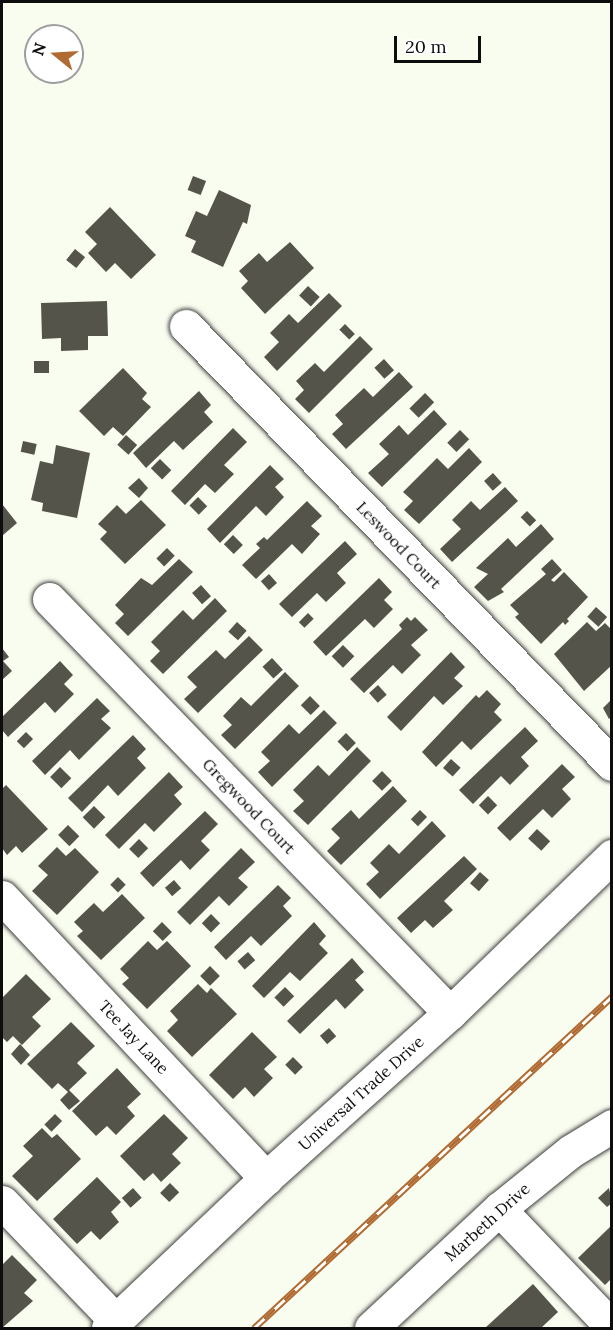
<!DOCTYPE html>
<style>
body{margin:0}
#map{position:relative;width:613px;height:1330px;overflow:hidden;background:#f9fdef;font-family:Lora,serif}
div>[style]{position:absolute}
.building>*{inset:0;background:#55544b;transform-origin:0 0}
.roads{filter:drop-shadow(0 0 2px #404040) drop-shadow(0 0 2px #404040)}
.minor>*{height:33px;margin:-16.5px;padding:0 16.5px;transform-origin:16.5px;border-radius:16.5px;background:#fff}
.rail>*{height:7px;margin-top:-3.5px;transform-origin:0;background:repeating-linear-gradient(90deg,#fff 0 14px,#b06a32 0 28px);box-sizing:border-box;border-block:2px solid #b06a32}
span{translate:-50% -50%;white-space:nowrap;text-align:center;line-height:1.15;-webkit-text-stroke:6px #fff;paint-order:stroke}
.street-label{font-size:16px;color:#0d0d0d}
.frame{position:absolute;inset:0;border:3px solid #0d0d0d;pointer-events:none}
.north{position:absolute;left:24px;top:24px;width:60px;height:60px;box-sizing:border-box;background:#fff;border:2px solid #9e9e9e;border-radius:50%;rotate:288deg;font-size:16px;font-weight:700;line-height:24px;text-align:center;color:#0d0d0d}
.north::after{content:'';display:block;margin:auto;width:21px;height:27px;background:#b06a32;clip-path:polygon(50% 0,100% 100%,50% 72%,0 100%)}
.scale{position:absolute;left:394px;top:36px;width:87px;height:27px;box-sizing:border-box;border:3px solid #0d0d0d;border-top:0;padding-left:8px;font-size:18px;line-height:21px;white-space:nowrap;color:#0d0d0d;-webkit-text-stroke:4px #fff;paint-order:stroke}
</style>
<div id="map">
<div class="building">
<i style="left:193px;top:176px;width:14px;height:15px;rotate:21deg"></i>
<i style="clip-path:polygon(219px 190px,251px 205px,247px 224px,243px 222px,223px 267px,191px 252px,196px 241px,185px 236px,196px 211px,207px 216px)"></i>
<i style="clip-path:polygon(110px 207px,156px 255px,131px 279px,115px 263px,106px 272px,88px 253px,97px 244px,85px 232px)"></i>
<i style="clip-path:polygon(290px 242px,314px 268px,265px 314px,241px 288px,248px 281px,239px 271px,259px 253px,267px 262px)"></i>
<i style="left:75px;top:249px;width:13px;height:14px;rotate:39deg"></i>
<i style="left:308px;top:286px;width:16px;height:13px;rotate:43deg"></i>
<i style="clip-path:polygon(329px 293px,342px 306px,277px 371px,264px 357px,279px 342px,270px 333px,289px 314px,298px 323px)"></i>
<i style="clip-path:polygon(107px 301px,108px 336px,88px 336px,88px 350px,61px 351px,61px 338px,42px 339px,41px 303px)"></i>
<i style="left:345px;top:324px;width:14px;height:8px;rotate:45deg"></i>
<i style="clip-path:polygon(360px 336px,373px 349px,309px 413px,295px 399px,304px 390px,296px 381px,315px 363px,324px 372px)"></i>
<i style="left:384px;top:359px;width:15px;height:13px;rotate:48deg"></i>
<i style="left:49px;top:361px;width:12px;height:15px;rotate:90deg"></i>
<i style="clip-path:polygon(123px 368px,147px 393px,142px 399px,151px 407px,123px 436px,113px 427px,104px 436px,79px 411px)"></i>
<i style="clip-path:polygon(399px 372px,413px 387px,346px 449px,332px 434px,343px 424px,335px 415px,364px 388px,373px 397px)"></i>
<i style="clip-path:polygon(199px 391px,211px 405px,204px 412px,213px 422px,183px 450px,174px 441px,146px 468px,133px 453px)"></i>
<i style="left:425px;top:393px;width:13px;height:22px;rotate:45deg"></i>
<i style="clip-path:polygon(434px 410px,447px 424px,382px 487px,368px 473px,389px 454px,379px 444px,399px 425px,408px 435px)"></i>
<i style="clip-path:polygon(233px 428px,247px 442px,224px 465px,234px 474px,215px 493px,205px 484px,185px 505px,171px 491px)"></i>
<i style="left:460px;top:430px;width:13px;height:18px;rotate:45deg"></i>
<i style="left:126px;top:435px;width:15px;height:13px;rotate:42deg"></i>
<i style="left:23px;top:441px;width:14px;height:11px;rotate:12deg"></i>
<i style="clip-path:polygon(56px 445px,90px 453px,77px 518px,42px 511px,43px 503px,31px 500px,40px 461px,53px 464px)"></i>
<i style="clip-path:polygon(469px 448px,482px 462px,419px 524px,404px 510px,413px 501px,403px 492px,437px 458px,448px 469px)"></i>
<i style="left:160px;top:459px;width:16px;height:13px;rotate:45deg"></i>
<i style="clip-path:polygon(270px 465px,284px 479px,275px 487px,284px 497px,266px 516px,256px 506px,220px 543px,207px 529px)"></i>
<i style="left:493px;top:473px;width:13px;height:12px;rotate:48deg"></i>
<i style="clip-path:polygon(139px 478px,148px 488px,139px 498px,128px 488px)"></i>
<i style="clip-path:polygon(505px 487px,518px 501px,452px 562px,440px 549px,461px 529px,452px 520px,471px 501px,480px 510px)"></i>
<i style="left:198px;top:497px;width:13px;height:12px;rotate:45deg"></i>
<i style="clip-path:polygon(141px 500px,166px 525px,125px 564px,100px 539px,107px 532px,98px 524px,117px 505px,126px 514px)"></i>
<i style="clip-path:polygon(307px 501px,322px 516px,311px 526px,320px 534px,302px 554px,292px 544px,256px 579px,242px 565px,260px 548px,256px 544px,264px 537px,267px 540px)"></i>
<i style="clip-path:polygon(2px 504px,17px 523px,2px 536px)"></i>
<i style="left:527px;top:511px;width:13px;height:9px;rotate:45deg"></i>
<i style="clip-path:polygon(541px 524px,554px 539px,501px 589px,504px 592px,488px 601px,474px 587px,488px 574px,476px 568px,508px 538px,516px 547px)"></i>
<i style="left:233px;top:535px;width:14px;height:13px;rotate:45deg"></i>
<i style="clip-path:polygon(345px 541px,357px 554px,337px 573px,346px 583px,326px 602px,317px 593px,292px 617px,279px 604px)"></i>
<i style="left:167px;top:548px;width:11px;height:15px;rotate:45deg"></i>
<i style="clip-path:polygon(179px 559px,193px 572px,128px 636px,115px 623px,124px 614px,115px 605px,141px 578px,152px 585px)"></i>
<i style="clip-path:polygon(552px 559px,562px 570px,551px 580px,554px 582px,564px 572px,588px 597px,567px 619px,569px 621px,565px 625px,563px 622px,541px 644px,515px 617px,519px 614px,510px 605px,546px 574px,541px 569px)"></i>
<i style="left:269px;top:574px;width:12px;height:11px;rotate:48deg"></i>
<i style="clip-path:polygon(379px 578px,392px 592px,384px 600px,393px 609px,374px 628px,365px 619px,326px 656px,313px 642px)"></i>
<i style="left:201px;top:585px;width:15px;height:12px;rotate:48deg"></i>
<i style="clip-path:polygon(215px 598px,227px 611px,163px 674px,150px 661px,160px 651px,151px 642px,183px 610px,193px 620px)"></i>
<i style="left:596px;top:607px;width:15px;height:13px;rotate:42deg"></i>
<i style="left:308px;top:613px;width:8px;height:13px;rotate:45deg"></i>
<i style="clip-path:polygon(407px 617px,411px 621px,415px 617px,428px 630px,411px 645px,421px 655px,402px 674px,393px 665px,364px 693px,350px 679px,402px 629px,399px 625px)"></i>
<i style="left:237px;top:622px;width:13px;height:13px;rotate:42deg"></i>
<i style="clip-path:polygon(587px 622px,596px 631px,605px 623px,612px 630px,612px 665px,584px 691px,554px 654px)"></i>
<i style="clip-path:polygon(249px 636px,263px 650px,198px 713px,184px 699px,197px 687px,187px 677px,216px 650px,225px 659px)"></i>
<i style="left:343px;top:645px;width:16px;height:16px;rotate:45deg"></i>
<i style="clip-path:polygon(2px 648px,9px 657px,3px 661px,12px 671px,2px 680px)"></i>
<i style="clip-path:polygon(451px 652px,465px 667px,454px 678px,463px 686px,443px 705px,434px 696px,401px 731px,387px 717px)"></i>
<i style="left:272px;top:658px;width:16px;height:13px;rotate:47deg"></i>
<i style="clip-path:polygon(60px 661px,73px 675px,64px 684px,74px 694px,55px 713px,45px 702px,8px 737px,2px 730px,2px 717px)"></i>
<i style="clip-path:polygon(285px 672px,299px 686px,235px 749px,221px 735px,232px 725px,223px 716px,241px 697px,251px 706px)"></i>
<i style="left:378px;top:685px;width:13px;height:12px;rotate:48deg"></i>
<i style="clip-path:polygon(487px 690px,501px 704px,494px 712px,502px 720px,471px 750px,462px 741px,436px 767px,422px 752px,476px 695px,479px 698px)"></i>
<i style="left:310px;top:696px;width:14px;height:13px;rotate:45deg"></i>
<i style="clip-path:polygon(97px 698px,110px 711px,101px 719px,111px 728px,79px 760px,70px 750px,45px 775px,32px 761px)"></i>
<i style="clip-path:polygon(612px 699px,612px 716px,609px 719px,603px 708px)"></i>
<i style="clip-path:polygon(324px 710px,337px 723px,272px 787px,258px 772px,270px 761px,261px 752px,289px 724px,299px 734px)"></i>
<i style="clip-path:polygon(525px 727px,538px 741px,521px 757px,529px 766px,510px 785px,501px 776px,473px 804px,459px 790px)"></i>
<i style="left:26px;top:732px;width:10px;height:13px;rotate:45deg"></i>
<i style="left:346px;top:733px;width:14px;height:12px;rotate:45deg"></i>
<i style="clip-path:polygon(133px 735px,146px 749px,137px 758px,146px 768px,118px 796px,108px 785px,82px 812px,68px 798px)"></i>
<i style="clip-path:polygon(357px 747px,371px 761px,308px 825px,293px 811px,304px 801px,293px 790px,318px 765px,329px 776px)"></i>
<i style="left:451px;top:759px;width:13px;height:12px;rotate:42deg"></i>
<i style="clip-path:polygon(562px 764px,575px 777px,562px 789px,571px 799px,552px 818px,543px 809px,510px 841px,497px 828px)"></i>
<i style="left:60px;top:767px;width:16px;height:14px;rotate:45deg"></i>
<i style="left:382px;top:771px;width:14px;height:14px;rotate:45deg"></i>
<i style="clip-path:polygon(169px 772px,183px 787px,174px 795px,182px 804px,154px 832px,145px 823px,119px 849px,105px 835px)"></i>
<i style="clip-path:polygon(6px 785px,48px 829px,22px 853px,16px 846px,7px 855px,2px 848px,2px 789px)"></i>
<i style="clip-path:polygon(393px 786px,407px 801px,341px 865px,327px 851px,340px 838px,331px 829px,351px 810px,359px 819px)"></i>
<i style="left:488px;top:796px;width:13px;height:13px;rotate:45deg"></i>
<i style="left:94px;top:806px;width:16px;height:16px;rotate:45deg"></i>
<i style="left:420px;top:810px;width:10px;height:13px;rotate:45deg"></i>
<i style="clip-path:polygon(205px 811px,218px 824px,201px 841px,210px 850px,190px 870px,181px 860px,153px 887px,140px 873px)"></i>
<i style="clip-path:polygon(432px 821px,446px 836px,380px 899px,366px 884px,379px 872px,370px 863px,389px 844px,399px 854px)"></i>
<i style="left:68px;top:825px;width:16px;height:14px;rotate:45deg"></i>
<i style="left:537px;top:829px;width:18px;height:13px;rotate:43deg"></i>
<i style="left:139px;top:839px;width:13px;height:14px;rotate:45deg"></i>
<i style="clip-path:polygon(57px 847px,66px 856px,75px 848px,99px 872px,57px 915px,32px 891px,48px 875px,38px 866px)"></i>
<i style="clip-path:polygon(241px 848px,255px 862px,238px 878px,248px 887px,229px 906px,219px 896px,190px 925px,177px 912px)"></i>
<i style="clip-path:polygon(464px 856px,477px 869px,444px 901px,453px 910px,433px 928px,425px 920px,411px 933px,397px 918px)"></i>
<i style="left:480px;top:872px;width:12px;height:15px;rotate:42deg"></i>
<i style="left:118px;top:877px;width:11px;height:11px;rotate:45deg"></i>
<i style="left:174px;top:880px;width:11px;height:12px;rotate:49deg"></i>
<i style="clip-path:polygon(278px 885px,291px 898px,283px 906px,292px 916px,261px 946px,251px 936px,226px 960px,214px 947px)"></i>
<i style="clip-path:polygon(122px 894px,145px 918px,101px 960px,77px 936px,83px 931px,74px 922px,94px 903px,103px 912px)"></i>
<i style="left:211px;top:914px;width:13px;height:13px;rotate:45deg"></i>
<i style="left:162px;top:922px;width:14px;height:13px;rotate:45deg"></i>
<i style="clip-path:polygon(314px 922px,326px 936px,319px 944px,328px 953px,300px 981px,290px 972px,264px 998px,252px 986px)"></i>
<i style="clip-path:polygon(148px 941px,157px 950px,167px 941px,191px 966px,147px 1009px,122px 984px,129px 978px,120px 969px)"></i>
<i style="left:248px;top:952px;width:11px;height:14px;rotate:49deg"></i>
<i style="clip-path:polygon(352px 958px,364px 972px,355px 980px,364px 990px,345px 1009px,336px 999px,300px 1034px,287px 1021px)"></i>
<i style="left:210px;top:966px;width:14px;height:14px;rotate:45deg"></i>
<i style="clip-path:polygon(26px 974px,51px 999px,32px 1017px,41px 1026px,22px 1045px,13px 1036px,7px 1042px,2px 1037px,2px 998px)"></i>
<i style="clip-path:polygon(198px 984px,207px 993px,211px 988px,237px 1014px,192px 1057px,167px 1031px,178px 1020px,170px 1011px)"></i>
<i style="left:285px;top:987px;width:13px;height:15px;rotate:45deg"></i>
<i style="clip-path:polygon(71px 1022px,95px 1046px,77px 1063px,87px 1073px,69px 1090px,80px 1101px,69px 1110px,60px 1100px,68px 1092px,58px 1083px,52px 1089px,27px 1064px)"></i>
<i style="left:329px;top:1028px;width:11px;height:12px;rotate:49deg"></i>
<i style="clip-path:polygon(252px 1032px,277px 1057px,264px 1069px,273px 1078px,254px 1097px,245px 1087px,233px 1099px,209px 1075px)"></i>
<i style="clip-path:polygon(20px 1044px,30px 1055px,21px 1065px,11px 1054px)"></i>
<i style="left:293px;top:1057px;width:14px;height:11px;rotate:45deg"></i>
<i style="clip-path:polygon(117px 1068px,141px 1094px,127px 1107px,135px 1116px,116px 1135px,107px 1126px,96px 1136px,72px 1111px)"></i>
<i style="left:55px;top:1114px;width:10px;height:15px;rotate:45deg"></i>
<i style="clip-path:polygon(164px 1114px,188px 1138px,172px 1154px,181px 1163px,161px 1182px,153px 1173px,144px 1181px,120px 1156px)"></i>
<i style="clip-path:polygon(42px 1128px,52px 1138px,57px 1134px,81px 1159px,37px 1201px,12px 1176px,33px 1156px,23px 1146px)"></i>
<i style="clip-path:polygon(97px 1177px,121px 1202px,111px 1212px,119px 1222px,100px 1240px,91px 1231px,77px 1244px,53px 1219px)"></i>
<i style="left:170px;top:1183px;width:13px;height:14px;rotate:45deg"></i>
<i style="left:133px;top:1188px;width:13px;height:15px;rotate:48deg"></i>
<i style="clip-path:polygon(609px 1188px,612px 1203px,607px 1207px,598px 1198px)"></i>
<i style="clip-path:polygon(612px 1225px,612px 1278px,605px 1285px,578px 1258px)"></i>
<i style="clip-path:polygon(12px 1255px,37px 1280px,24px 1293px,33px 1301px,2px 1328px,2px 1265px)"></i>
<i style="clip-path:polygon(533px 1284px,558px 1312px,541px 1328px,485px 1328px)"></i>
</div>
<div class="roads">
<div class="minor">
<i style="left:186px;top:326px;width:611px;rotate:45.8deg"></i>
<i style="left:49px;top:599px;width:576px;rotate:45.91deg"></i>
<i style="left:2px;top:897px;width:386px;rotate:46.8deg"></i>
<i style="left:2px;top:1202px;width:165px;rotate:46.2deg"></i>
<i style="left:499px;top:1209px;width:163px;rotate:46.2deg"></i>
<i style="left:108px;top:1328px;width:218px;rotate:-43.5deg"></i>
<i style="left:266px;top:1178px;width:247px;rotate:-41.9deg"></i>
<i style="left:450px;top:1013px;width:226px;rotate:-44.1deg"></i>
<i style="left:371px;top:1328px;width:175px;rotate:-42.9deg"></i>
<i style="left:499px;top:1209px;width:92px;rotate:-38.9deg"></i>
<i style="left:571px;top:1151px;width:48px;rotate:-31.4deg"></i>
</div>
</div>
<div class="rail">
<i style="left:254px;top:1328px;width:488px;rotate:-42.8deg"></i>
</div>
<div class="street-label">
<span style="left:399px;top:545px;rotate:46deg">Leswood Court</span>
<span style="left:249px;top:806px;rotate:46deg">Gregwood Court</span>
<span style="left:134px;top:1037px;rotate:47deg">Tee Jay Lane</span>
<span style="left:361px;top:1093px;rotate:-42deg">Universal Trade Drive</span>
<span style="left:487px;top:1222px;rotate:-42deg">Marbeth Drive</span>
</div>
<div class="frame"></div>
<div class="north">N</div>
<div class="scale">20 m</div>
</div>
